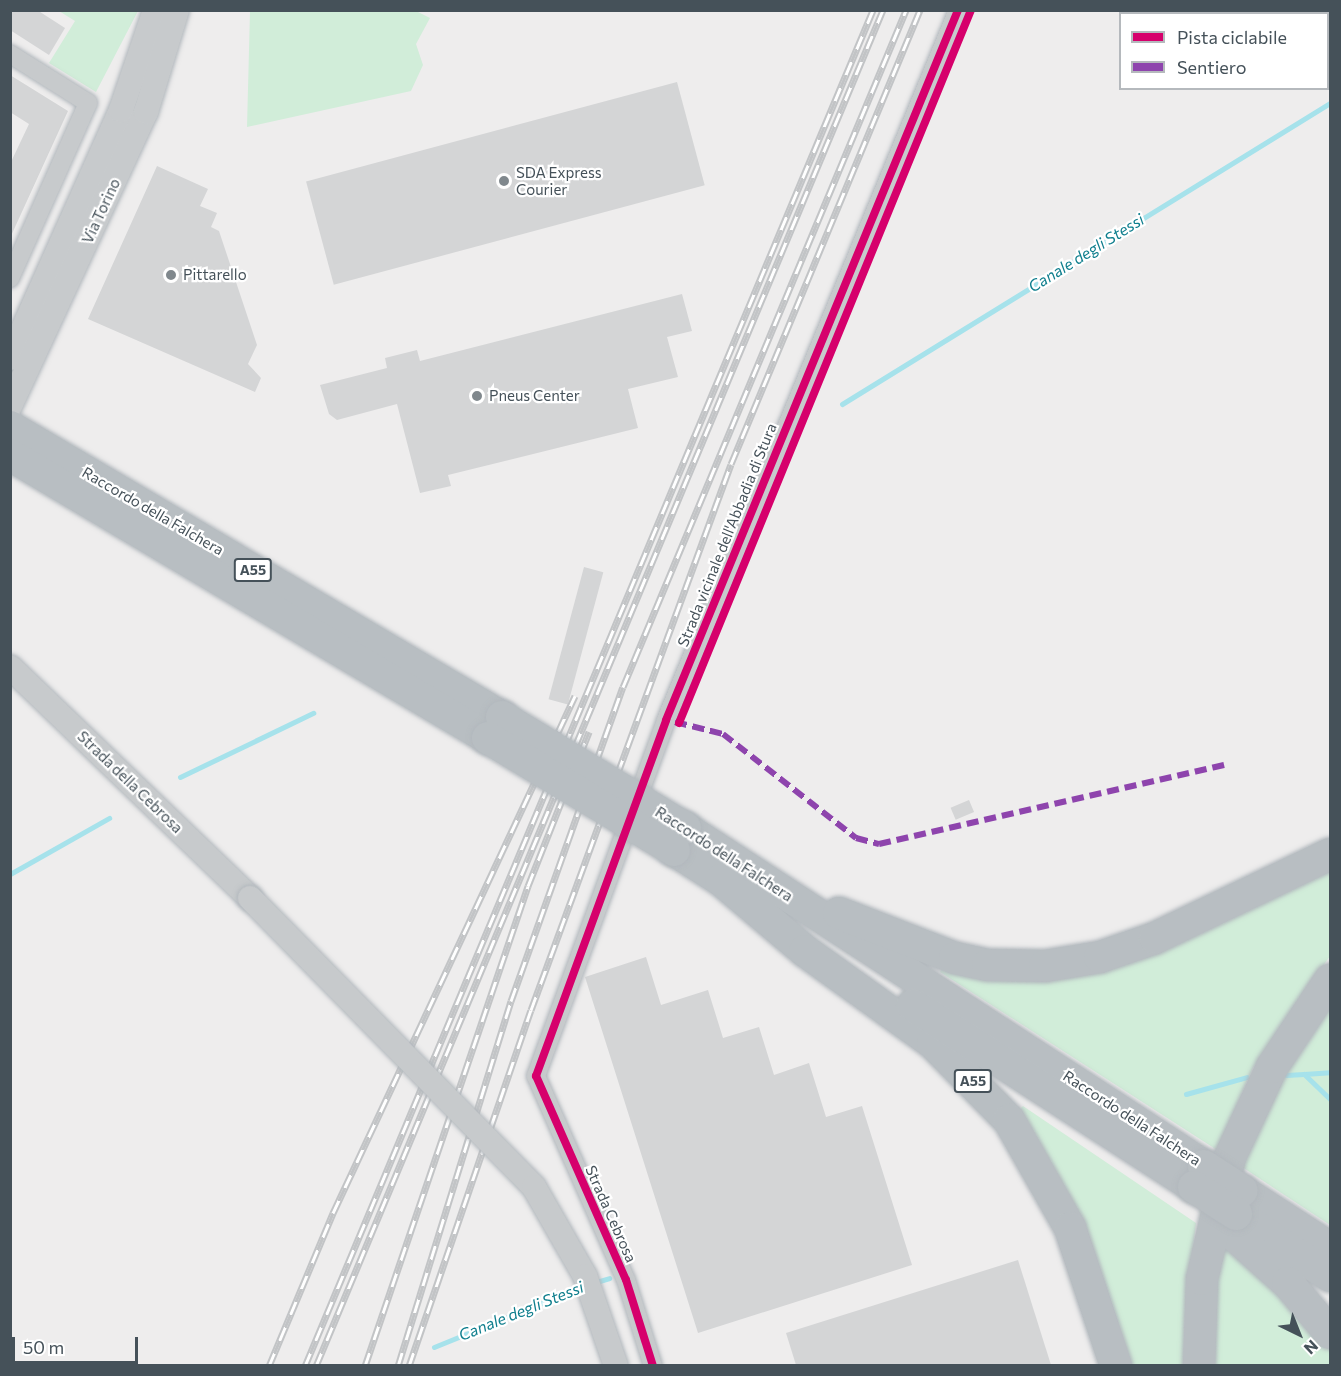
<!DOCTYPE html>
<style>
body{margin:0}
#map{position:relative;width:1341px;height:1376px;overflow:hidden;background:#eeeded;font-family:Commissioner,sans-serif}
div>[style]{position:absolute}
.green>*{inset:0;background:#d1edd9}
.stream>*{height:5px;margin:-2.5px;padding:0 2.5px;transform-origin:2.5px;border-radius:2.5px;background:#a6e2eb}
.building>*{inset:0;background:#d4d5d6;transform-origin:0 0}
.roads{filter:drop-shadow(0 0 2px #b2b8bd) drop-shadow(0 0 2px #b2b8bd)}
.minor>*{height:18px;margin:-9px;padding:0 9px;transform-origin:9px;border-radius:9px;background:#c7cacc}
.secondary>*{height:24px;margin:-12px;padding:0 12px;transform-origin:12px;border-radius:12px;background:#c7cacc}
.motorway>*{height:32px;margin:-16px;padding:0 16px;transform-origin:16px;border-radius:16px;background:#b8bec2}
.rail>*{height:7px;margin-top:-3.5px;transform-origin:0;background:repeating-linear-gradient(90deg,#fff 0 14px,#c2c4c6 0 28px);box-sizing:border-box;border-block:2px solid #c2c4c6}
.bridges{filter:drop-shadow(0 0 2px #b2b8bd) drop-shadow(0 0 2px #b2b8bd)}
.secondary-bridge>*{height:24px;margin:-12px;padding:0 12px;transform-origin:12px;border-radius:12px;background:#c7cacc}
.motorway-bridge>*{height:32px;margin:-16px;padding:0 16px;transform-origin:16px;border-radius:16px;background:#b8bec2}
.quiet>*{height:6px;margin-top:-3px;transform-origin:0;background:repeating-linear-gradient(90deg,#8e44ad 0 12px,transparent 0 18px)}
.cycleway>*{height:8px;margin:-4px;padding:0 4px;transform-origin:4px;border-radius:4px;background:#d6006c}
.dots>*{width:16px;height:16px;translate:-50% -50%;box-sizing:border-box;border:3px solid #fff;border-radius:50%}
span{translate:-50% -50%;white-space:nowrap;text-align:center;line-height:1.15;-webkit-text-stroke:4.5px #fff;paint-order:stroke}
.shield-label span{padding:2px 4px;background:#fff;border:2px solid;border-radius:4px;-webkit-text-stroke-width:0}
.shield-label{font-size:14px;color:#455159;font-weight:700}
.poi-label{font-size:15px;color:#455159}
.left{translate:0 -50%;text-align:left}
.street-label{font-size:15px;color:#455159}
.water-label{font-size:16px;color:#0e7e8d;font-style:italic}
.frame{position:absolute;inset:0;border:12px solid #455159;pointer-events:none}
.legend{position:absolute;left:1119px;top:12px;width:210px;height:78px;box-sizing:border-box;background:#fff;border:2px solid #b5b9bd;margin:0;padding:8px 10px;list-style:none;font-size:18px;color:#455159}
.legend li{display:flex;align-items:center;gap:12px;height:30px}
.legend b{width:30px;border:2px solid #b5b9bd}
.north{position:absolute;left:1269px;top:1304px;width:60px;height:60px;-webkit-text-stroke:4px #fff;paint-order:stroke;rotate:137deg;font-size:16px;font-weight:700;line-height:24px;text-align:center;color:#455159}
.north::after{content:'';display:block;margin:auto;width:21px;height:27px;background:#455159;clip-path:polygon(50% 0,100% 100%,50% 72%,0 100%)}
.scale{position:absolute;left:12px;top:1337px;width:126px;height:27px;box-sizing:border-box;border:3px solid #455159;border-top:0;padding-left:8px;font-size:18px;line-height:21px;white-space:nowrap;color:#455159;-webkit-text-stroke:4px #fff;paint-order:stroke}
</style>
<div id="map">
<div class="green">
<i style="clip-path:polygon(414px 10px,430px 18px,416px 44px,423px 65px,411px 91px,247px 127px,250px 11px)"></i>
<i style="clip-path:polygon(59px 11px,138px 11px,96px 92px,49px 63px,75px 21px)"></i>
<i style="clip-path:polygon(1330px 867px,1330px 956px,1253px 1068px,1217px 1150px,940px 972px,942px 968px,1011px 979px)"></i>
<i style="clip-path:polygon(1330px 999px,1330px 1225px,1239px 1165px,1277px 1086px)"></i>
<i style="clip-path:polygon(1023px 1106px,1196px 1223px,1184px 1326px,1185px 1365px,1129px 1365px,1074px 1205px,1019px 1110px)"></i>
<i style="clip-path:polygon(1222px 1240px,1249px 1259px,1330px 1348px,1330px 1365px,1211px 1366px,1212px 1313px)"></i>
</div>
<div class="stream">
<i style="left:842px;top:404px;width:573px;rotate:-31.67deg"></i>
<i style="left:180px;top:777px;width:148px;rotate:-25.7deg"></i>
<i style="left:10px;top:874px;width:114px;rotate:-29.5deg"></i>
<i style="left:1304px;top:1074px;width:26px;rotate:-4deg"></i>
<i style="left:1286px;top:1075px;width:18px;rotate:-3deg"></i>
<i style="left:1304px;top:1074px;width:36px;rotate:44deg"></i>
<i style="left:1186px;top:1094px;width:63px;rotate:-15.6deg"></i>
<i style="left:593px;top:1283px;width:17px;rotate:-17deg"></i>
<i style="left:434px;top:1347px;width:159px;rotate:-22.2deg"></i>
</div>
<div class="building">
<i style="clip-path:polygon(10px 10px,37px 10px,65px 28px,49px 55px,10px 30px)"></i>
<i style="clip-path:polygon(10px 75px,68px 111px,10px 238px,10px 164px,29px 124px,10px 112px)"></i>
<i style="left:677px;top:82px;width:107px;height:384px;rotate:75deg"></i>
<i style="clip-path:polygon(157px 166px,208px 189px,200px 206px,217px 213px,211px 227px,219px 231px,257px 345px,248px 364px,261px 378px,255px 392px,88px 319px)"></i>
<i style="clip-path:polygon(682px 294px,692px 331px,667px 337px,678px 377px,628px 389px,638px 428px,448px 475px,451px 486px,420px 493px,397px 404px,337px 420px,329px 414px,320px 385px,387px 368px,385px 358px,417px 350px,420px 361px)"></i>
<i style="left:584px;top:567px;width:20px;height:137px;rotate:15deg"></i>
<i style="left:969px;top:800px;width:13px;height:20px;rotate:67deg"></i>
<i style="clip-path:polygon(646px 957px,661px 1005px,708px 990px,723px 1038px,759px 1027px,774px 1075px,809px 1063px,826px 1117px,862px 1106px,912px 1265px,698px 1333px,585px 977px)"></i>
<i style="clip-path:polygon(1018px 1260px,1051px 1365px,796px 1365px,786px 1333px)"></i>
</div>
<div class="roads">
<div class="minor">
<i style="left:10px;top:54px;width:92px;rotate:32.1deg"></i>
<i style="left:88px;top:103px;width:192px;rotate:114deg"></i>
<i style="left:653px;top:1366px;width:90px;rotate:-107.4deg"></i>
<i style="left:626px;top:1280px;width:223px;rotate:-113.8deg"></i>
<i style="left:536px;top:1076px;width:379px;rotate:-69.9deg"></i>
<i style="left:666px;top:720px;width:768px;rotate:-67.64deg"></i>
</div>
<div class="secondary">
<i style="left:10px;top:358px;width:272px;rotate:-65.9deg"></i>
<i style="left:121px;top:110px;width:106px;rotate:-71.2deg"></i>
<i style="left:10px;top:406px;width:324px;rotate:-65.2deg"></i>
<i style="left:146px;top:112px;width:107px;rotate:-73.1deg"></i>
<i style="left:10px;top:667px;width:333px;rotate:43.9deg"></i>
</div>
<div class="motorway">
<i style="left:10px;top:427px;width:571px;rotate:30.52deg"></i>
<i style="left:10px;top:455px;width:555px;rotate:30.63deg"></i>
<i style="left:685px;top:828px;width:619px;rotate:33.07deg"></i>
<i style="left:674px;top:850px;width:76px;rotate:32.6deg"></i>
<i style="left:721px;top:880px;width:110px;rotate:40.2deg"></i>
<i style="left:805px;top:951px;width:158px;rotate:35.7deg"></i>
<i style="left:933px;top:1043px;width:108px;rotate:45.4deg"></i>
<i style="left:1009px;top:1120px;width:124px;rotate:60.5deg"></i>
<i style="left:1070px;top:1228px;width:145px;rotate:71.6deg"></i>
<i style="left:839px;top:913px;width:124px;rotate:21.2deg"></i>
<i style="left:955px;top:958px;width:34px;rotate:12deg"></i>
<i style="left:988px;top:965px;width:57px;rotate:1deg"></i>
<i style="left:1045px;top:966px;width:56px;rotate:-9.3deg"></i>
<i style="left:1100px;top:957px;width:58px;rotate:-19.1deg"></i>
<i style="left:1155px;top:938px;width:194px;rotate:-25.6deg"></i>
<i style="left:913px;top:1005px;width:335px;rotate:32.9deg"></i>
<i style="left:1242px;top:1191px;width:105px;rotate:32.9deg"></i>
<i style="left:1239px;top:1216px;width:109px;rotate:33.4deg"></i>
<i style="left:1232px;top:1233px;width:75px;rotate:41.8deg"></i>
<i style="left:1288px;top:1283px;width:65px;rotate:50deg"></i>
<i style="left:1199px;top:1366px;width:87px;rotate:-88deg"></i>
<i style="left:1202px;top:1279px;width:125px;rotate:-77.1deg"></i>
<i style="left:1230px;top:1157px;width:99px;rotate:-65deg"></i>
<i style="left:1272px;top:1067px;width:105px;rotate:-56.3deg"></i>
</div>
</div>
<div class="rail">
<i style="left:269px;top:1366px;width:166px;rotate:-67.3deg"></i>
<i style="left:333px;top:1213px;width:571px;rotate:-64.92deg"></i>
<i style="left:305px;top:1366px;width:1470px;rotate:-67.27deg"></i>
<i style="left:316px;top:1366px;width:1470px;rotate:-67.31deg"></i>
<i style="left:365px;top:1366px;width:507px;rotate:-71.24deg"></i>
<i style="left:528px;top:886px;width:166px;rotate:-68.4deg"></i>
<i style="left:398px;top:1366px;width:382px;rotate:-72.8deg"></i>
<i style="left:511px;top:1001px;width:333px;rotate:-70.4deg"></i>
<i style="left:623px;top:687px;width:734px;rotate:-67.31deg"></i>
<i style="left:409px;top:1366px;width:376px;rotate:-71.1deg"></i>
<i style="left:531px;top:1010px;width:581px;rotate:-69.88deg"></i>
<i style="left:731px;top:464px;width:492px;rotate:-67.4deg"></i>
</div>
<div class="bridges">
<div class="secondary-bridge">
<i style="left:250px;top:898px;width:405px;rotate:45.5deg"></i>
<i style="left:534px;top:1187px;width:103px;rotate:60.2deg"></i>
<i style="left:585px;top:1276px;width:95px;rotate:71deg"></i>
</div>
<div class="motorway-bridge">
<i style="left:502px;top:717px;width:214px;rotate:31.2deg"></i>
<i style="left:488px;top:738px;width:217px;rotate:31.1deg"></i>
<i style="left:1204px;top:1166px;width:45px;rotate:33.3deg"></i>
<i style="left:1194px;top:1187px;width:50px;rotate:32.7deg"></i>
</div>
</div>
<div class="quiet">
<i style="left:675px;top:722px;width:49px;rotate:14deg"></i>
<i style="left:723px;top:734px;width:169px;rotate:38deg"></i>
<i style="left:856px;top:838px;width:24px;rotate:15deg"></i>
<i style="left:879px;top:844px;width:355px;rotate:-12.9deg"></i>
</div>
<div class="cycleway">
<i style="left:679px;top:723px;width:770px;rotate:-67.73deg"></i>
<i style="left:653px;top:1366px;width:90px;rotate:-107.4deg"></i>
<i style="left:626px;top:1280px;width:223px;rotate:-113.8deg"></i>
<i style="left:536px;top:1076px;width:379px;rotate:-69.9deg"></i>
<i style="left:666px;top:720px;width:768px;rotate:-67.64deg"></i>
</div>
<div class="dots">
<i style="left:504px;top:181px;background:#80888d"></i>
<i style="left:171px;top:275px;background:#80888d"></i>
<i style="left:477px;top:396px;background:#80888d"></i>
</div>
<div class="shield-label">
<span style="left:253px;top:570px">A55</span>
<span style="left:973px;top:1081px">A55</span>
</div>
<div class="poi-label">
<span class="left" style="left:516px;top:181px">SDA Express<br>Courier</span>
<span class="left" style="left:183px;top:275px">Pittarello</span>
<span class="left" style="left:489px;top:396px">Pneus Center</span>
</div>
<div class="street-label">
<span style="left:101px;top:211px;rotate:-65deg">Via Torino</span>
<span style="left:153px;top:511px;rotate:30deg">Raccordo della Falchera</span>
<span style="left:727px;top:535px;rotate:-68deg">Strada vicinale dell'Abbadia di Stura</span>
<span style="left:130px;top:782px;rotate:44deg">Strada della Cebrosa</span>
<span style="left:724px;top:854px;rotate:33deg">Raccordo della Falchera</span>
<span style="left:1132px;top:1118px;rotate:33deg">Raccordo della Falchera</span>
<span style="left:611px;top:1214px;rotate:66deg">Strada Cebrosa</span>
</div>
<div class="water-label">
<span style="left:1086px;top:253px;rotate:-32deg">Canale degli Stessi</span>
<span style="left:521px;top:1311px;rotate:-22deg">Canale degli Stessi</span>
</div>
<div class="frame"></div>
<ul class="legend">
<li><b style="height:8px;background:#d6006c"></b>Pista ciclabile</li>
<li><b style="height:8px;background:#8e44ad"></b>Sentiero</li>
</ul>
<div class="north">N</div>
<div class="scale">50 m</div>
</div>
